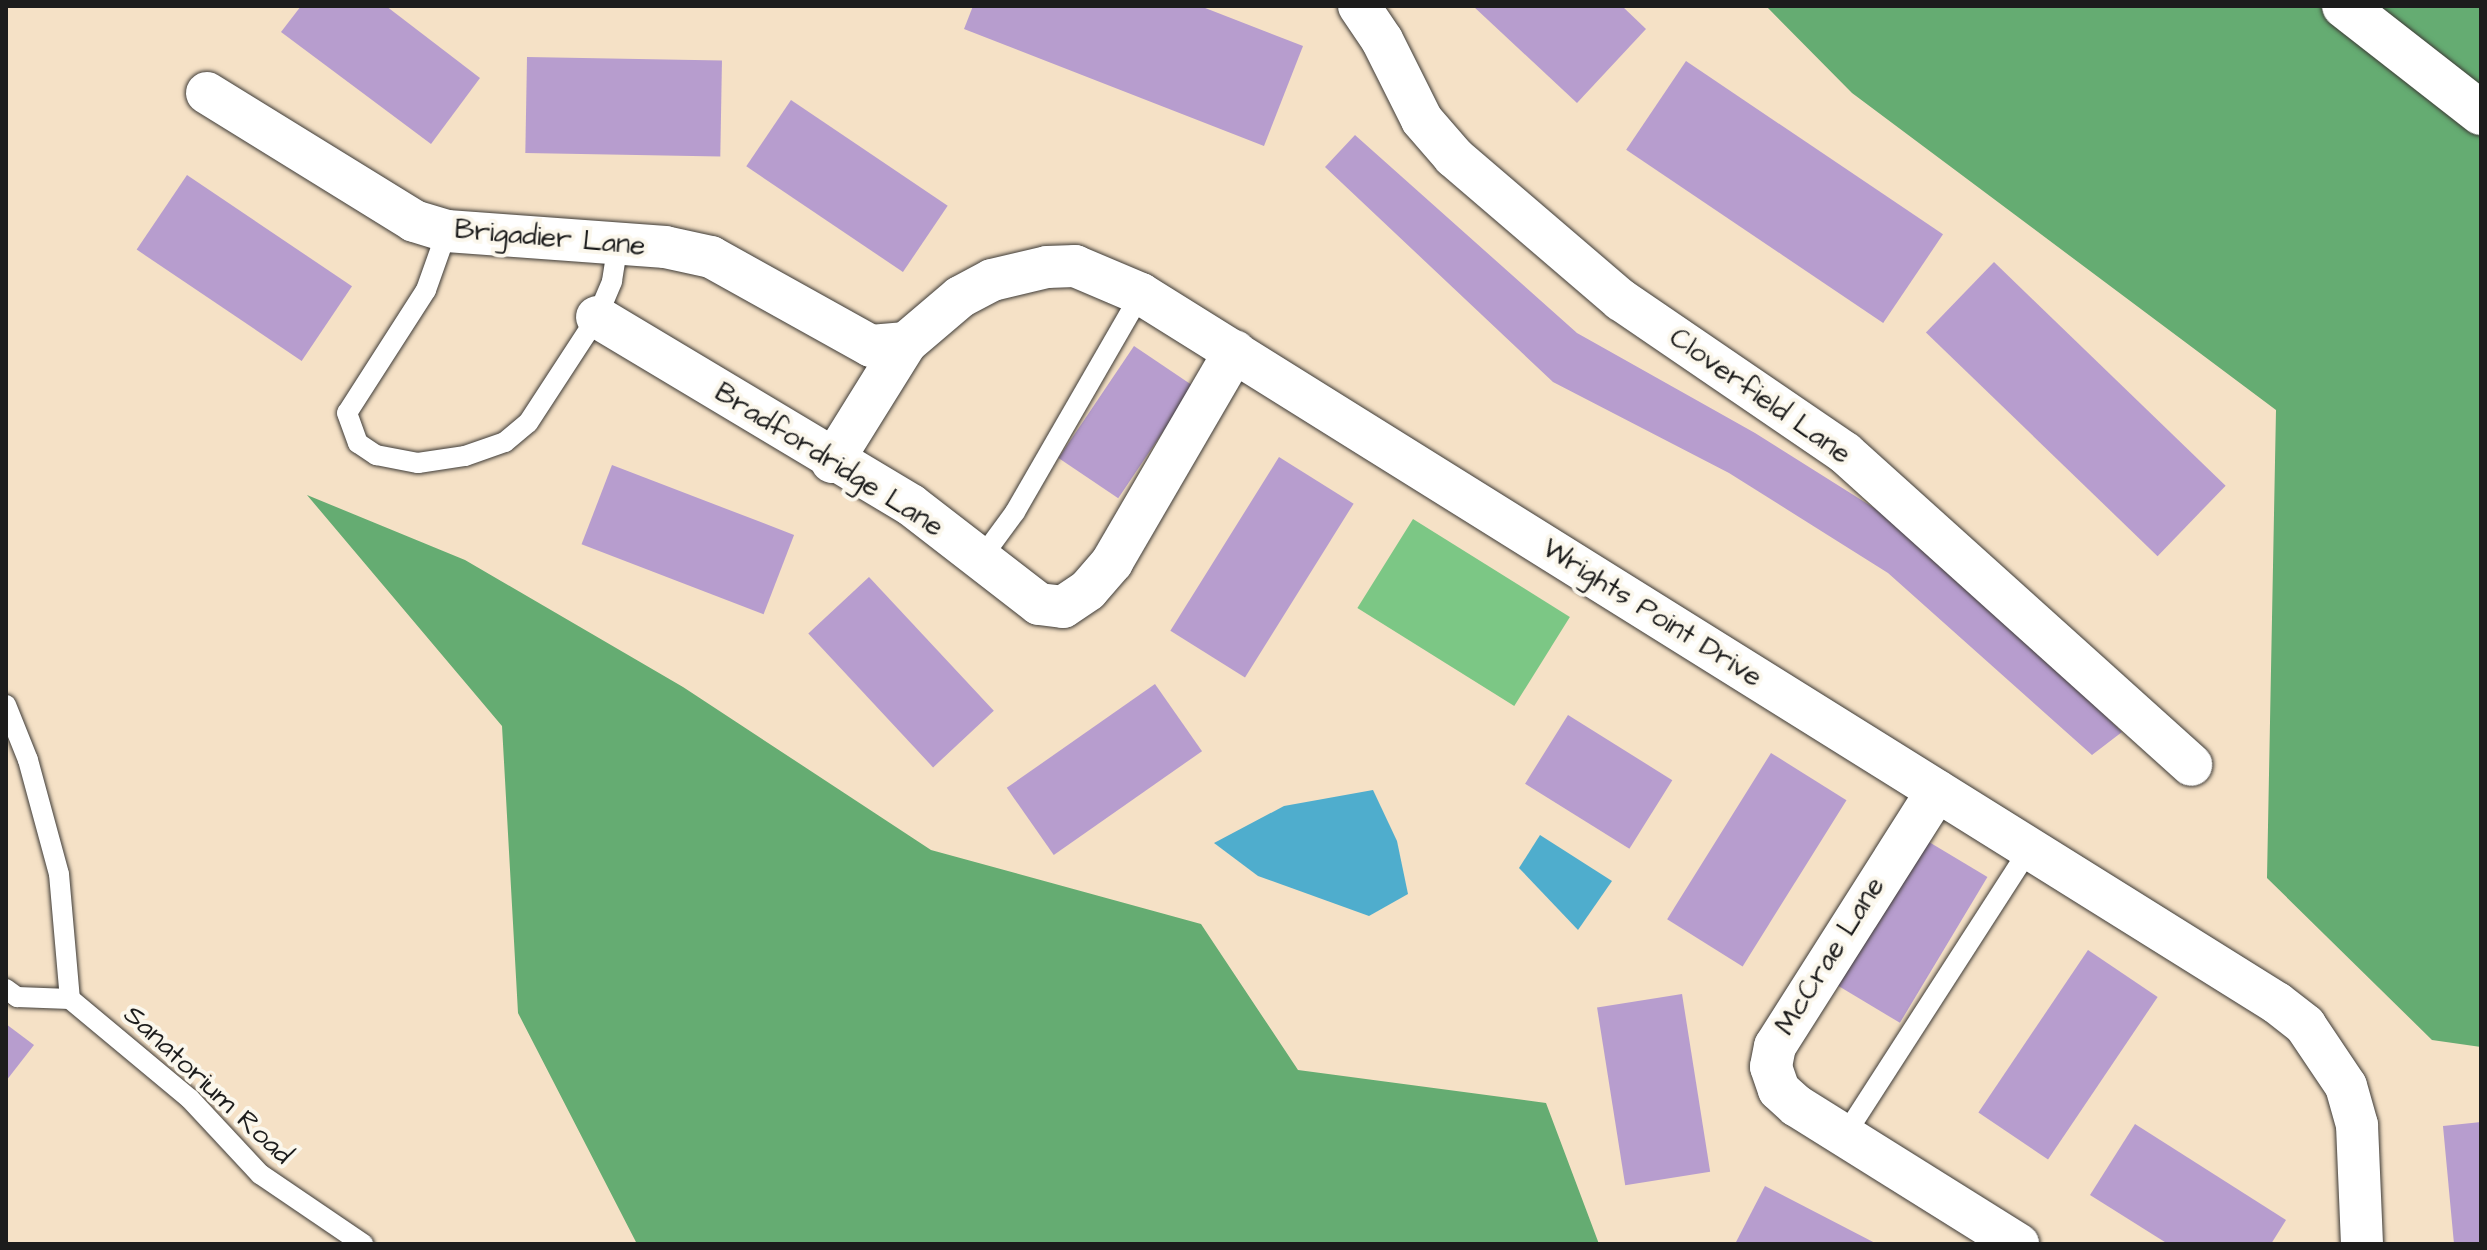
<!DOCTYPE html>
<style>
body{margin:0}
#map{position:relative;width:2487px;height:1250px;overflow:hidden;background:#f5e1c6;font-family:"Architects Daughter",sans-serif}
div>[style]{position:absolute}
.green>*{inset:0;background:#7cc785;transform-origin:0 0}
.forest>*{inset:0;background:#65ac72}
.water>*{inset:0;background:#4fadcd}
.building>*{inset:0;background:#b79dce;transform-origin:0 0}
.roads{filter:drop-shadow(0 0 2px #3d3a36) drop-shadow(0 0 2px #3d3a36)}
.lane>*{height:20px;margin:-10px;padding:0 10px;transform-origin:10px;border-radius:10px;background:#fff}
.street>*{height:42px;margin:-21px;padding:0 21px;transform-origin:21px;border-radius:21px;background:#fff}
.secondary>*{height:44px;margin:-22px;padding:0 22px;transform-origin:22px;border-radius:22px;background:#fff}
span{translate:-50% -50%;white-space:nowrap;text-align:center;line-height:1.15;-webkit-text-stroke:8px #fbf7ec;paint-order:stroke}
.street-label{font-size:28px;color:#1c1c1c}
.frame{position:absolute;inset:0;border:8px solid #1c1c1c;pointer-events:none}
</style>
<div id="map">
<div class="green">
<i style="left:1413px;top:519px;width:185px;height:105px;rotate:32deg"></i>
</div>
<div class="forest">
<i style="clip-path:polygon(1766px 6px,2481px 6px,2481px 1047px,2432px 1040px,2267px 878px,2276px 410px,1852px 93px)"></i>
<i style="clip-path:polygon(307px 495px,465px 560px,683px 687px,931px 850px,1201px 924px,1298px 1070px,1546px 1103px,1599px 1244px,637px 1244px,518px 1013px,502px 726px)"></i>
</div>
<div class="water">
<i style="clip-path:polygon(1373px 790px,1397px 841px,1408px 894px,1369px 916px,1258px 876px,1214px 843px,1284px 806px)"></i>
<i style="clip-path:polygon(1540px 835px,1612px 881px,1578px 930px,1519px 868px)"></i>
</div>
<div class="building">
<i style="clip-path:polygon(301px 6px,386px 6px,480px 78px,431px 144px,281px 32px)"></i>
<i style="clip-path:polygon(973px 6px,1200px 6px,1303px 46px,1264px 146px,964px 29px)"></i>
<i style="clip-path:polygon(1473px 6px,1622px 6px,1646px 29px,1577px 103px)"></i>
<i style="left:527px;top:57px;width:195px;height:96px;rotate:1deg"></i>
<i style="left:1686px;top:61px;width:310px;height:107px;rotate:34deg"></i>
<i style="left:791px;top:100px;width:189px;height:80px;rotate:34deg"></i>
<i style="clip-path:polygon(1355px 135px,1577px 333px,1755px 433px,1917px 535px,2122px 732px,2092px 755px,1888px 573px,1729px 473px,1553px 382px,1325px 167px)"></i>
<i style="left:187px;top:175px;width:199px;height:90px;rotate:34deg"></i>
<i style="left:1994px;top:262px;width:322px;height:98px;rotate:44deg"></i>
<i style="left:1134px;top:346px;width:72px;height:135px;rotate:34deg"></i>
<i style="left:1279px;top:457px;width:88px;height:205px;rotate:32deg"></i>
<i style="left:612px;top:465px;width:195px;height:85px;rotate:21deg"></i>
<i style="left:869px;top:577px;width:183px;height:83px;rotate:47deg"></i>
<i style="left:1155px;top:684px;width:82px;height:181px;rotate:55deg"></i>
<i style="left:1568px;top:715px;width:123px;height:81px;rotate:32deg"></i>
<i style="left:1771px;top:753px;width:89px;height:196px;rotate:32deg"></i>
<i style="left:1924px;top:839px;width:74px;height:170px;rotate:31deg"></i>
<i style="left:2088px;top:950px;width:84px;height:196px;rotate:34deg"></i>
<i style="left:1682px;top:994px;width:180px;height:86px;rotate:81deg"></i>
<i style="clip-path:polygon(6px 1024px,34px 1045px,6px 1081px)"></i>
<i style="clip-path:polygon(2481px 1122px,2481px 1244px,2454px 1244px,2443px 1126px)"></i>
<i style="clip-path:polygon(2135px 1124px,2286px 1220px,2271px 1244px,2168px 1244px,2090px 1195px)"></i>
<i style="clip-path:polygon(1765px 1186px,1877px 1244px,1735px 1244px)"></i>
</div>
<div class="roads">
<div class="lane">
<i style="left:447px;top:231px;width:63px;rotate:109.6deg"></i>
<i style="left:426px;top:290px;width:146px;rotate:122.7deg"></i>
<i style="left:347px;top:413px;width:32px;rotate:70deg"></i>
<i style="left:358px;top:443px;width:22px;rotate:34deg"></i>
<i style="left:376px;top:455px;width:43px;rotate:10.8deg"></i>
<i style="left:418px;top:463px;width:48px;rotate:-8.5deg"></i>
<i style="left:465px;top:456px;width:42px;rotate:-19.3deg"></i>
<i style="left:505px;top:442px;width:30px;rotate:-40deg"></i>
<i style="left:528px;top:423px;width:126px;rotate:-56.9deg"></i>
<i style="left:597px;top:317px;width:39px;rotate:-67deg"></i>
<i style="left:612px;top:281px;width:37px;rotate:-81deg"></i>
<i style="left:982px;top:557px;width:56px;rotate:-53.7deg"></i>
<i style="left:1015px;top:512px;width:252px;rotate:-60deg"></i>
<i style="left:6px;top:705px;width:59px;rotate:68.2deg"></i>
<i style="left:28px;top:760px;width:118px;rotate:74.8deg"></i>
<i style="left:59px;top:874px;width:125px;rotate:85deg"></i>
<i style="left:70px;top:999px;width:156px;rotate:39.8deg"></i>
<i style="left:190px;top:1099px;width:103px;rotate:47deg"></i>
<i style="left:260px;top:1174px;width:125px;rotate:34.2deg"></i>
<i style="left:6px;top:989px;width:14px;rotate:36deg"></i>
<i style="left:17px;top:997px;width:53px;rotate:2.2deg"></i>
<i style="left:1845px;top:1135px;width:340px;rotate:-57.2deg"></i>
</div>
<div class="street">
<i style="left:1359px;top:6px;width:41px;rotate:55.9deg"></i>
<i style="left:1382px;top:40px;width:89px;rotate:63.4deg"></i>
<i style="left:1422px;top:120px;width:49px;rotate:49.1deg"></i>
<i style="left:1454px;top:157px;width:220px;rotate:40.6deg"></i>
<i style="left:1621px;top:300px;width:271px;rotate:34.3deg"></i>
<i style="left:1845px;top:453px;width:466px;rotate:42deg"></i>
<i style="left:207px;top:93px;width:243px;rotate:31.7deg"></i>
<i style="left:414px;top:221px;width:34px;rotate:17deg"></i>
<i style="left:447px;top:231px;width:219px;rotate:4.2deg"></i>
<i style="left:665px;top:247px;width:47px;rotate:12.3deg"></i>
<i style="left:711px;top:257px;width:183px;rotate:29.1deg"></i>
<i style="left:871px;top:346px;width:35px;rotate:-5deg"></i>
<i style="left:597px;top:317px;width:366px;rotate:30.9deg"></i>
<i style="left:911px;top:505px;width:162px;rotate:37.7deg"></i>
<i style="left:1039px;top:604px;width:24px;rotate:7deg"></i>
<i style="left:1063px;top:607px;width:30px;rotate:-34deg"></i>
<i style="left:1088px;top:590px;width:37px;rotate:-49deg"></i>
<i style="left:1112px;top:562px;width:244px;rotate:-59.8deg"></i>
<i style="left:832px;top:462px;width:140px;rotate:-58.1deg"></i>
<i style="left:906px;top:343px;width:71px;rotate:-40.4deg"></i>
<i style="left:960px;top:297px;width:36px;rotate:-28deg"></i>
<i style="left:992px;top:280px;width:57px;rotate:-13.3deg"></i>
<i style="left:1047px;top:267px;width:28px;rotate:-2deg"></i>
<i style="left:1075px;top:266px;width:72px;rotate:23deg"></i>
<i style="left:1141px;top:294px;width:1339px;rotate:31.97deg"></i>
<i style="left:2277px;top:1003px;width:36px;rotate:38deg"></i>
<i style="left:2305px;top:1025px;width:73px;rotate:56.1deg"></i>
<i style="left:2346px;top:1086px;width:41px;rotate:74.2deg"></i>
<i style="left:2357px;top:1125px;width:119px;rotate:87.6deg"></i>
<i style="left:1937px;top:791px;width:302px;rotate:122.4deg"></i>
<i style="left:1775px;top:1046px;width:21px;rotate:101deg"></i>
<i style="left:1771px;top:1067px;width:24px;rotate:71deg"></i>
<i style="left:1779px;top:1090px;width:24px;rotate:42deg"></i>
<i style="left:1797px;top:1106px;width:261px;rotate:32deg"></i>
</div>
<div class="secondary">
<i style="left:2344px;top:6px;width:174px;rotate:38deg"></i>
</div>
</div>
<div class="street-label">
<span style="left:550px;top:238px;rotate:5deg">Brigadier Lane</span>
<span style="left:1760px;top:396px;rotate:35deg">Cloverfield Lane</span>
<span style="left:829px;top:460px;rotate:32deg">Bradfordridge Lane</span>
<span style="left:1652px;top:613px;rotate:32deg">Wrights Point Drive</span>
<span style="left:1830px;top:956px;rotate:-58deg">McCrae Lane</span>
<span style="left:208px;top:1085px;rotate:43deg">Sanatorium Road</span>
</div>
<div class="frame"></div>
</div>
